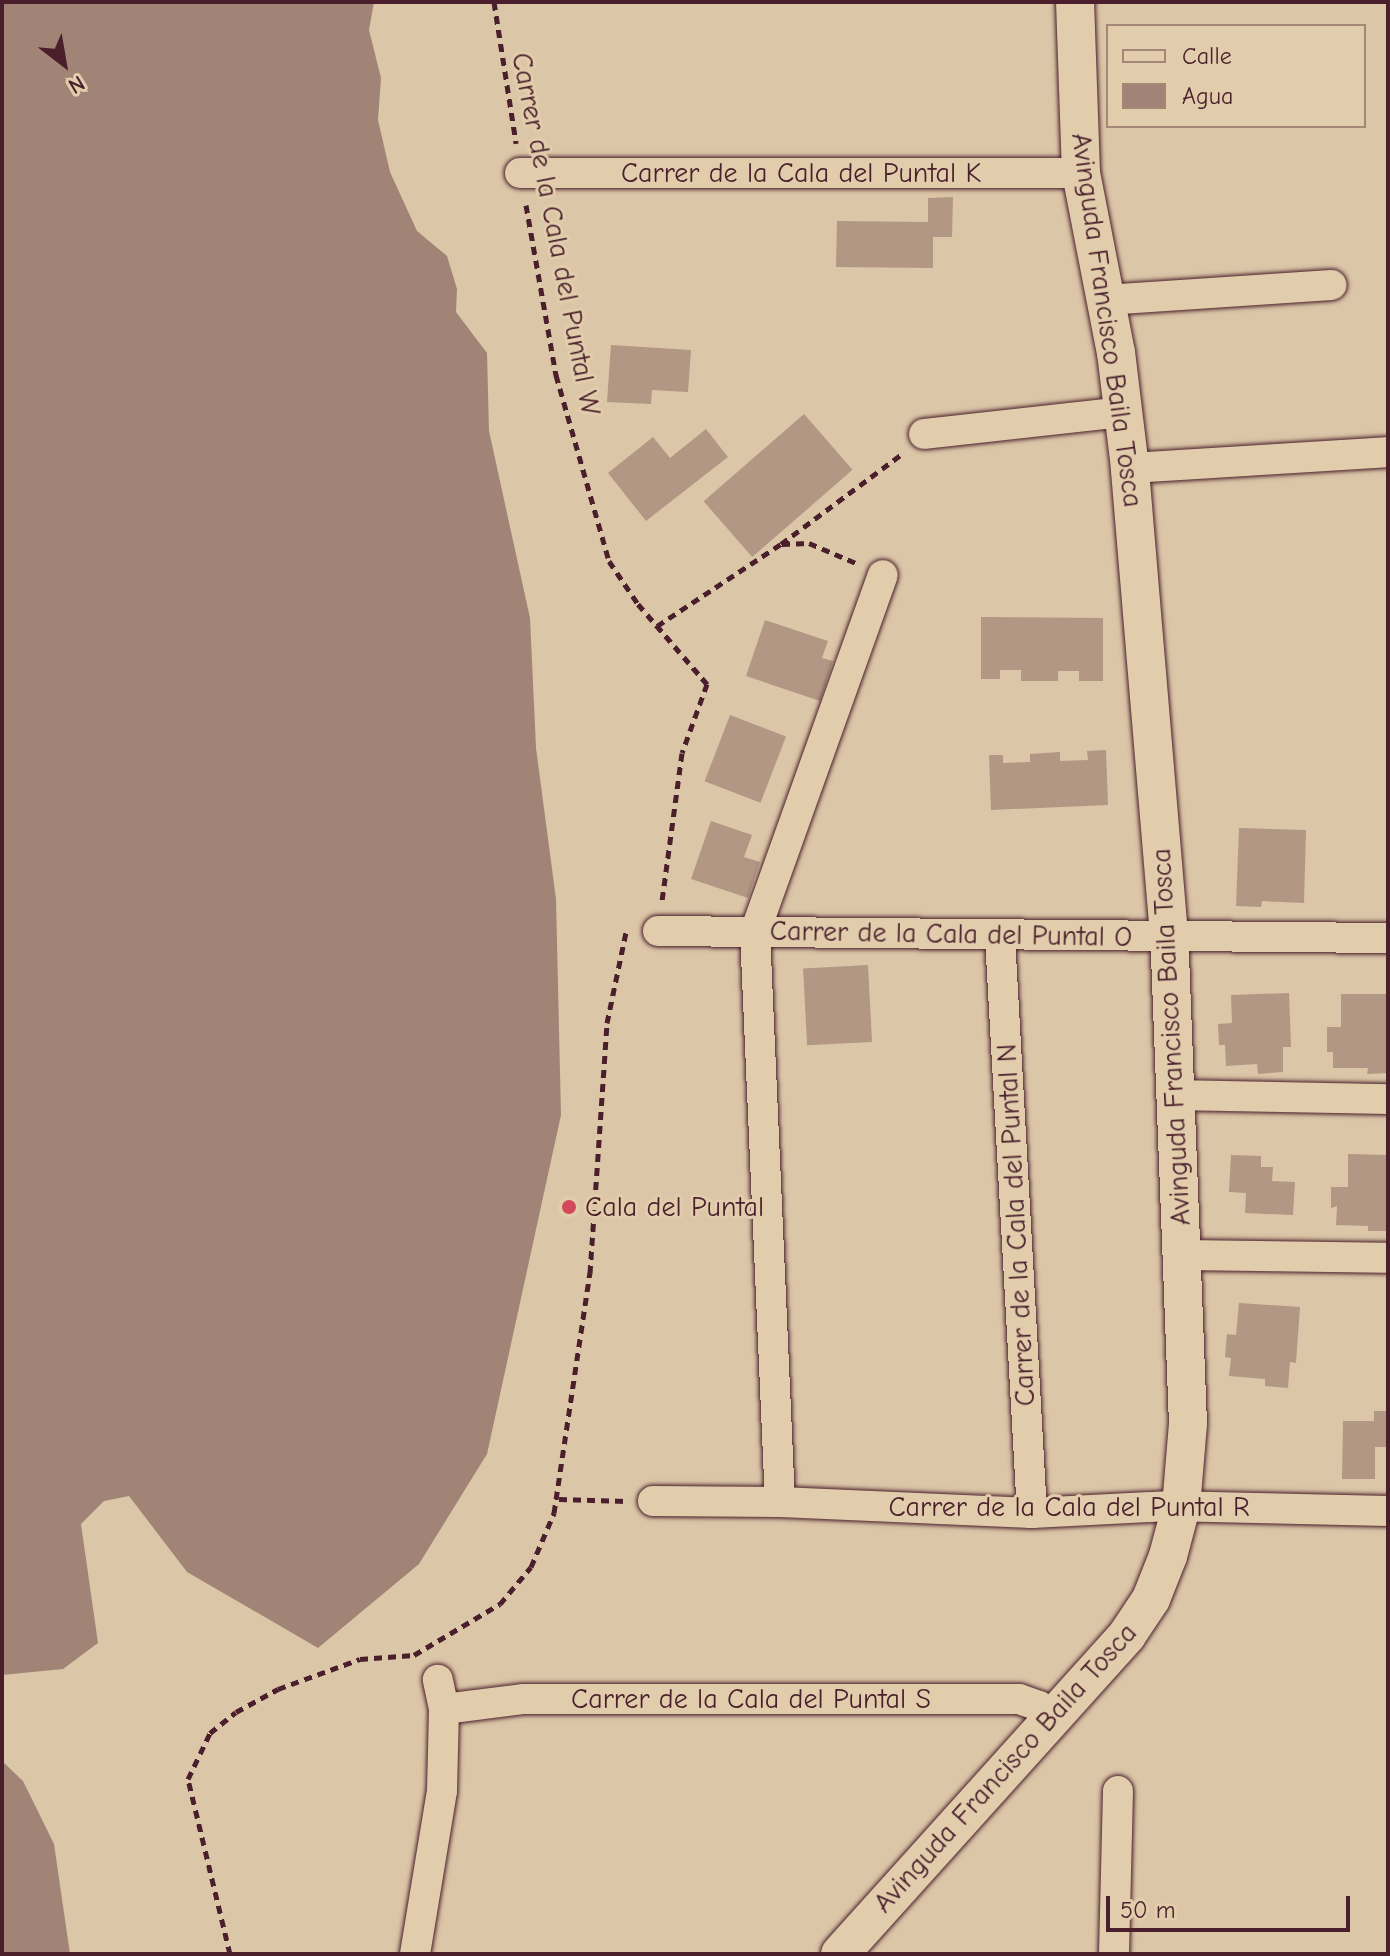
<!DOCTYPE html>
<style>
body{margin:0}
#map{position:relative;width:1390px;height:1956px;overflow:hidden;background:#dbc6a7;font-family:"Comic Neue",sans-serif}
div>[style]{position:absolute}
.water>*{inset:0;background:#a18476}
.building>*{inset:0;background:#b29784;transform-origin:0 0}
.path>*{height:5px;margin-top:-2.5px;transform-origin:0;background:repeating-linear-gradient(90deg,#4a1f2b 0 8px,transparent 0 14px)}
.roads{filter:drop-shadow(0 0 2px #4a1f2b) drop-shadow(0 0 2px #4a1f2b)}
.minor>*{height:30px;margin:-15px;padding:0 15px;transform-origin:15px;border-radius:15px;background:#e1cdac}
.tertiary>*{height:38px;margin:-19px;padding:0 19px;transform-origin:19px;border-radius:19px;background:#e1cdac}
.dots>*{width:22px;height:22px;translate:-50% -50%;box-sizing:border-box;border:4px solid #e1cdac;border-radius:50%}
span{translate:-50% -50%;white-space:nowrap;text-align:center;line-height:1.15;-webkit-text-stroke:6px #e1cdac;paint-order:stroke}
.street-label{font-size:28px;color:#4a1f2b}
.poi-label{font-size:28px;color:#4a1f2b}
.left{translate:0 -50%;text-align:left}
.frame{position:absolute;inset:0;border:4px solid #4a1f2b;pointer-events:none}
.legend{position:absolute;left:1106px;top:24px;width:260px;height:104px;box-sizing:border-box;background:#e1cdac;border:2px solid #a58778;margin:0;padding:10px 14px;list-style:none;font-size:24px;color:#4a1f2b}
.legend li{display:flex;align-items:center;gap:16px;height:40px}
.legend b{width:40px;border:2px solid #a58778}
.north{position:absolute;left:24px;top:24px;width:80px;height:80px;-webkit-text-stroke:6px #e1cdac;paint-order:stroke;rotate:149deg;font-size:22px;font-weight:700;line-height:32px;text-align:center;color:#4a1f2b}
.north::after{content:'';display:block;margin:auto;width:28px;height:36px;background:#4a1f2b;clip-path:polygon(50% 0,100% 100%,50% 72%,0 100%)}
.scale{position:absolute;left:1106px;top:1896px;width:244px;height:36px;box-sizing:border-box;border:4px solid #4a1f2b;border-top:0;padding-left:10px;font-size:24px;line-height:28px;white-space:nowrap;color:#4a1f2b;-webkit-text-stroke:6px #e1cdac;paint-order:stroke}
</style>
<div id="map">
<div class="water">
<i style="clip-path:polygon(2px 2px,374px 2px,369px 30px,381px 78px,378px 120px,390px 172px,417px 231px,447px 256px,457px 289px,456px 312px,487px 353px,489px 431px,530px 618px,536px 748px,556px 899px,561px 1115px,487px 1454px,419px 1564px,318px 1648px,187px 1572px,129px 1496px,104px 1501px,81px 1524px,98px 1643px,63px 1669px,2px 1675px)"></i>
<i style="clip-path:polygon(2px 1761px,23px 1781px,54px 1844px,70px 1954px,2px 1954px)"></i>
</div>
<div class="building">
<i style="clip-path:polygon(953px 197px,952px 237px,933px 237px,933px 268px,836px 267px,837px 221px,928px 222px,928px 198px)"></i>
<i style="clip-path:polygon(611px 345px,691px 350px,688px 392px,652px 390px,651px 404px,607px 402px)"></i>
<i style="left:804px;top:414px;width:74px;height:133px;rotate:49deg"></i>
<i style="clip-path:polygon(706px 429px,728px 457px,646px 521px,608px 473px,653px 437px,670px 458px)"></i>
<i style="clip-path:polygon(981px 617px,1103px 618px,1103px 681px,1079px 681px,1079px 671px,1058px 671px,1058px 681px,1021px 681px,1021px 670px,1000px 670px,1000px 679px,981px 679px)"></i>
<i style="clip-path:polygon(765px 620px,828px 641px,822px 658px,833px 661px,820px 701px,746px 676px)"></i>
<i style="left:730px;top:715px;width:60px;height:71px;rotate:21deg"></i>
<i style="clip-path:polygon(1106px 750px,1108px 805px,991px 810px,989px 755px,1003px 755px,1003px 763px,1030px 762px,1030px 754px,1060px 752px,1060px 761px,1088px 760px,1087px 751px)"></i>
<i style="clip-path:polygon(711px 821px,752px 835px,744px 857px,760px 862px,748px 898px,691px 879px)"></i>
<i style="clip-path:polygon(1239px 828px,1306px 830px,1304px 903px,1262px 901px,1261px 907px,1236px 906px)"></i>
<i style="left:868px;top:965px;width:77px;height:65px;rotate:87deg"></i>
<i style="clip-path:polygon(1289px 993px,1291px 1047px,1283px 1047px,1283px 1072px,1258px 1074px,1257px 1064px,1226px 1066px,1225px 1045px,1219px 1045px,1218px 1024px,1232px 1023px,1231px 995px)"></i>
<i style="clip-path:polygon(1341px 994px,1388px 994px,1388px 1073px,1367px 1074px,1368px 1068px,1333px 1068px,1333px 1052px,1327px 1052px,1327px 1027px,1341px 1027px)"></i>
<i style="clip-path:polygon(1348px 1154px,1388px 1155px,1388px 1231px,1368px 1231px,1368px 1226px,1336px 1225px,1337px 1206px,1331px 1208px,1331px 1187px,1348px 1187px)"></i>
<i style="clip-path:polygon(1231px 1155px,1261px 1156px,1261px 1167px,1273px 1167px,1272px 1181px,1295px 1182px,1293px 1215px,1245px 1213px,1246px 1193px,1229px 1192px)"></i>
<i style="clip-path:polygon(1239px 1303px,1300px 1307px,1296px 1363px,1290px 1362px,1288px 1388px,1265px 1386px,1265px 1379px,1229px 1376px,1231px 1358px,1225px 1357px,1227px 1334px,1236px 1335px)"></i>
<i style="clip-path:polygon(1374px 1411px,1388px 1411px,1388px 1447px,1375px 1447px,1375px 1479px,1342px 1479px,1343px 1421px,1374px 1421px)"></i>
</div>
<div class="path">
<i style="left:494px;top:2px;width:143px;rotate:81.1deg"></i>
<i style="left:526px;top:205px;width:173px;rotate:80deg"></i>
<i style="left:556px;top:375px;width:193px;rotate:74.1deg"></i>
<i style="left:609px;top:561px;width:52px;rotate:56deg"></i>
<i style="left:638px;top:604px;width:106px;rotate:49.2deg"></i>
<i style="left:707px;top:684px;width:73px;rotate:109.9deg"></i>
<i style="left:682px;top:753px;width:149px;rotate:97.7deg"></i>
<i style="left:782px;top:544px;width:27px;rotate:-2deg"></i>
<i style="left:809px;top:543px;width:51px;rotate:23.1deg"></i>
<i style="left:657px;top:626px;width:149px;rotate:-33.5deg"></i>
<i style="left:781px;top:544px;width:152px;rotate:-36.7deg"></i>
<i style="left:559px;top:1499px;width:67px;rotate:1.7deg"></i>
<i style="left:230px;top:1954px;width:180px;rotate:-103.5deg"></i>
<i style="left:188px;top:1779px;width:51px;rotate:-64.4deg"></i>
<i style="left:210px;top:1733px;width:33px;rotate:-39deg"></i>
<i style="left:236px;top:1712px;width:48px;rotate:-28.7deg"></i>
<i style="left:278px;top:1689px;width:87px;rotate:-20.1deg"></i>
<i style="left:360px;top:1659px;width:54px;rotate:-4.2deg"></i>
<i style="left:414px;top:1655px;width:100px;rotate:-30.7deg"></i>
<i style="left:500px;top:1604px;width:48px;rotate:-50deg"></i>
<i style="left:531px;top:1567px;width:59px;rotate:-66.9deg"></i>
<i style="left:554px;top:1513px;width:243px;rotate:-81.5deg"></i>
<i style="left:590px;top:1273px;width:251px;rotate:-86.1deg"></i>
<i style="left:607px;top:1023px;width:93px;rotate:-78.2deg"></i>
</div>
<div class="roads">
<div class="minor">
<i style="left:520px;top:173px;width:561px"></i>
<i style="left:1105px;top:300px;width:227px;rotate:-3.8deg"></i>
<i style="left:924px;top:434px;width:200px;rotate:-6.3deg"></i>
<i style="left:1130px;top:468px;width:258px;rotate:-3.5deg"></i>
<i style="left:658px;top:931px;width:730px;rotate:0.55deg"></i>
<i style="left:1000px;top:937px;width:577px;rotate:86.82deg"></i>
<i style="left:1175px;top:1095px;width:213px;rotate:1.1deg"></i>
<i style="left:1182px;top:1255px;width:206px;rotate:0.8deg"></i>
<i style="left:653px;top:1501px;width:127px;rotate:0.5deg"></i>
<i style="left:780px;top:1502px;width:252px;rotate:2.5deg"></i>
<i style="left:1032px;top:1513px;width:136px;rotate:-2.9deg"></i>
<i style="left:1168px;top:1506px;width:220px;rotate:1.3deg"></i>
<i style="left:780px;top:1502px;width:571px;rotate:-92.51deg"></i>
<i style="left:755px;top:932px;width:379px;rotate:-70.3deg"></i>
<i style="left:444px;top:1709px;width:81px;rotate:-7.1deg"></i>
<i style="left:524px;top:1699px;width:495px"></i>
<i style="left:1019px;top:1699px;width:21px;rotate:19deg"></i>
<i style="left:1039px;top:1706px;width:19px;rotate:47deg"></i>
<i style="left:415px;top:1954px;width:165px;rotate:-80.6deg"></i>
<i style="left:442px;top:1791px;width:82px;rotate:-88.6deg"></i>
<i style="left:444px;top:1709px;width:30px;rotate:-102deg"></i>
<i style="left:1114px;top:1954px;width:163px;rotate:-88.6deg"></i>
</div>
<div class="tertiary">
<i style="left:840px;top:1954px;width:429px;rotate:-48deg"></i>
<i style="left:1127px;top:1635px;width:43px;rotate:-56.3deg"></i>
<i style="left:1151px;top:1599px;width:46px;rotate:-68.4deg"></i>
<i style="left:1168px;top:1556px;width:51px;rotate:-75.1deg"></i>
<i style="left:1181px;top:1507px;width:83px;rotate:-85.2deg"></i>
<i style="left:1188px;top:1424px;width:489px;rotate:-92.2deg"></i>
<i style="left:1169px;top:935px;width:469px;rotate:-94.8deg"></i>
<i style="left:1130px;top:468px;width:116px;rotate:-96.9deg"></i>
<i style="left:1116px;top:353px;width:183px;rotate:-101deg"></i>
<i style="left:1081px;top:173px;width:171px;rotate:-92deg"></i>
</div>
</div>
<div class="dots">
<i style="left:569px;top:1207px;background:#d1495b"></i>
</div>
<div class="street-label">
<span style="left:801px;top:173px">Carrer de la Cala del Puntal K</span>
<span style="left:556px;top:234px;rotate:79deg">Carrer de la Cala del Puntal W</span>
<span style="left:1107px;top:320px;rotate:82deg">Avinguda Francisco Baila Tosca</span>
<span style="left:951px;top:934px;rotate:1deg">Carrer de la Cala del Puntal O</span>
<span style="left:1171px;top:1037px;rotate:-93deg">Avinguda Francisco Baila Tosca</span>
<span style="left:1016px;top:1225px;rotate:-93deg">Carrer de la Cala del Puntal N</span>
<span style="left:1069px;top:1507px">Carrer de la Cala del Puntal R</span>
<span style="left:751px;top:1699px">Carrer de la Cala del Puntal S</span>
<span style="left:1005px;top:1768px;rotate:-48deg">Avinguda Francisco Baila Tosca</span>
</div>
<div class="poi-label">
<span class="left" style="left:585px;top:1207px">Cala del Puntal</span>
</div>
<div class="frame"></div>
<ul class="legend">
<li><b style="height:10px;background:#e1cdac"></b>Calle</li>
<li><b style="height:22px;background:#a18476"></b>Agua</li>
</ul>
<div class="north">N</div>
<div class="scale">50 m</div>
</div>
